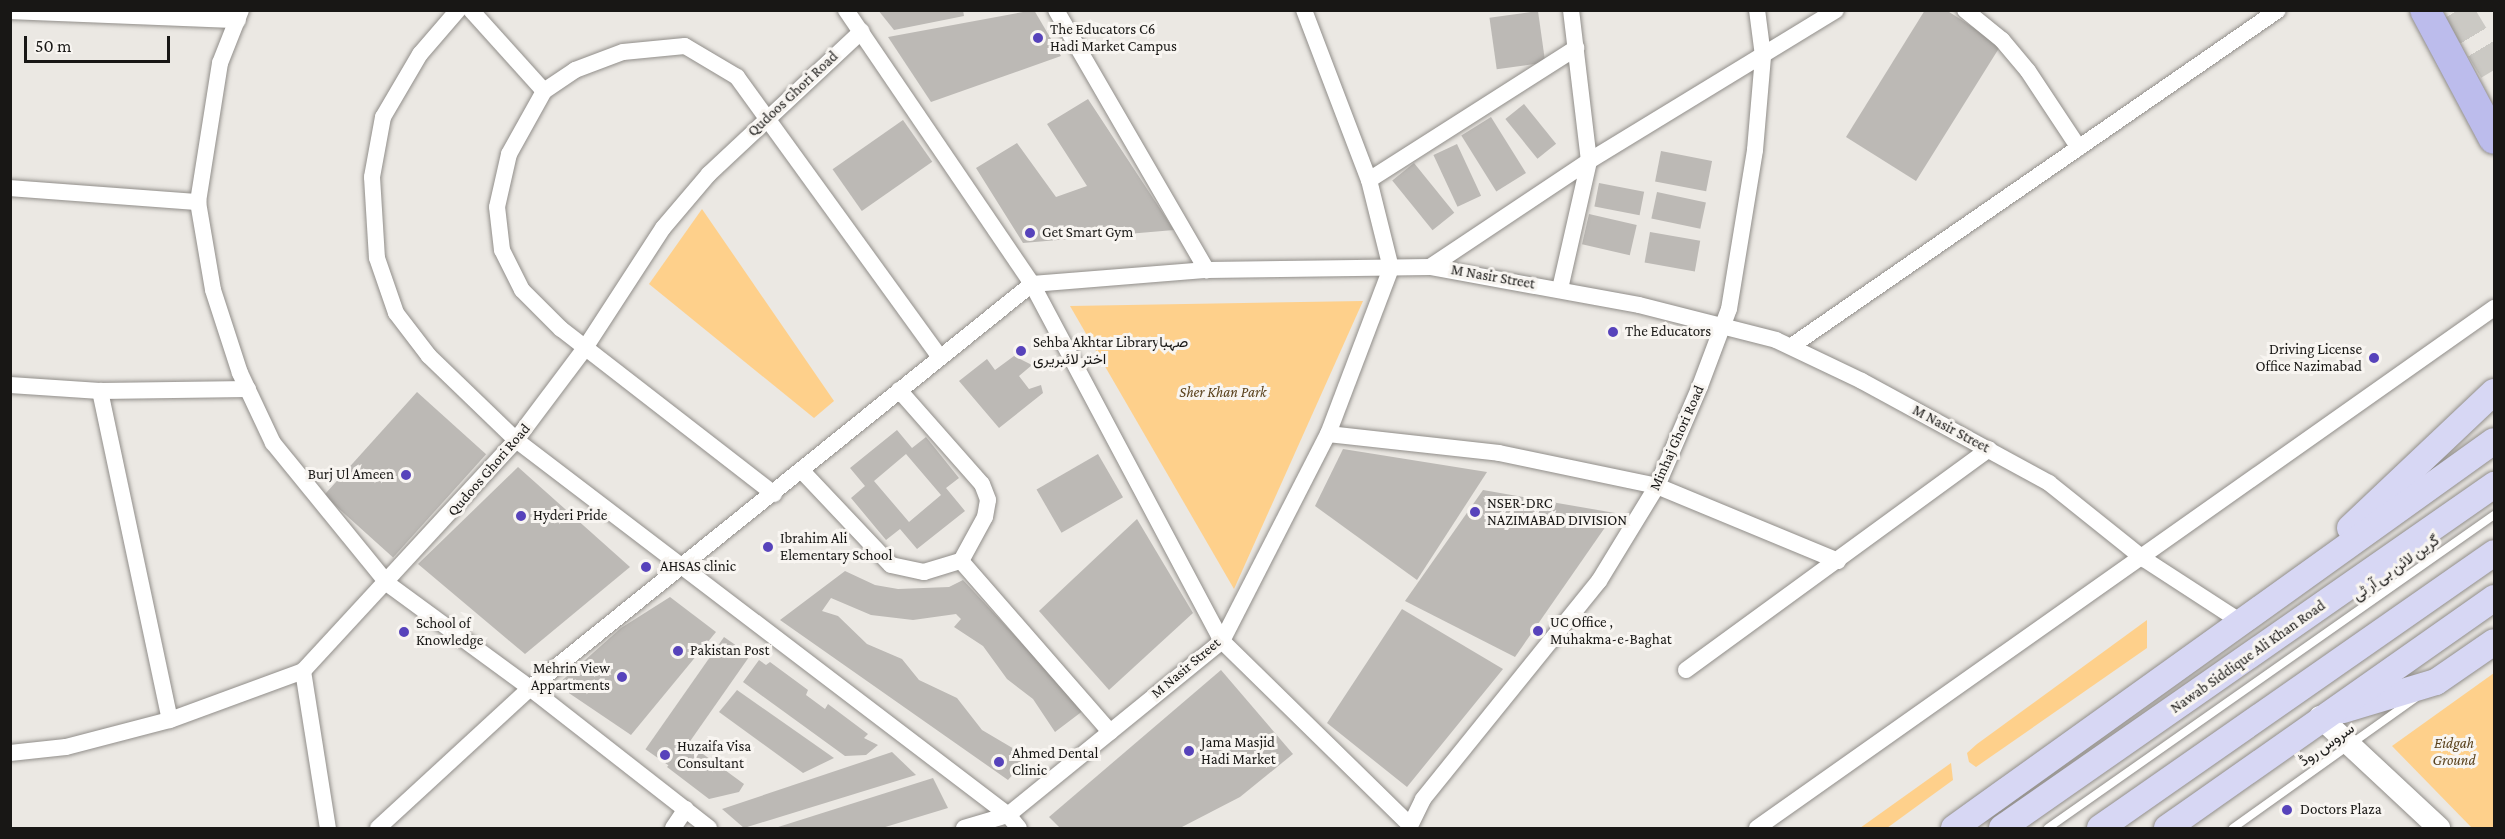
<!DOCTYPE html>
<meta charset="utf-8">
<style>
body{margin:0}
#map{position:relative;width:2505px;height:839px;overflow:hidden;background:#ebe8e3;font-family:"Crimson Pro",Vazirmatn,serif}
div>[style]{position:absolute}
.green>*{inset:0;background:#fed08b}
.building>*{inset:0;background:#bcb9b5;transform-origin:0 0}
.highway-tunnel>*{height:30px;margin-top:-15px;transform-origin:0;background:repeating-linear-gradient(90deg,#cbc9c4 0 30px,transparent 0 45px)}
.roads{filter:drop-shadow(0 0 2px #918e8a) drop-shadow(0 0 2px #918e8a)}
.lane>*{height:8px;margin:-4px;padding:0 4px;transform-origin:4px;border-radius:4px;background:#fff}
.street>*{height:16px;margin:-8px;padding:0 8px;transform-origin:8px;border-radius:8px;background:#fff}
.secondary>*{height:22px;margin:-11px;padding:0 11px;transform-origin:11px;border-radius:11px;background:#fff}
.primary>*{height:26px;margin:-13px;padding:0 13px;transform-origin:13px;border-radius:13px;background:#d7d7f4}
.highway>*{height:30px;margin:-15px;padding:0 15px;transform-origin:15px;border-radius:15px;background:#bcbcec}
.dots>*{width:16px;height:16px;translate:-50% -50%;box-sizing:border-box;border:3px solid #f8f5f1;border-radius:50%}
span{translate:-50% -50%;white-space:nowrap;text-align:center;line-height:1.15;-webkit-text-stroke:6px #f8f5f1;paint-order:stroke}
.poi-label{font-size:15px;color:#181715}
.left{translate:0 -50%;text-align:left}
.right{translate:-100% -50%;text-align:right}
.street-label{font-size:15px;color:#181715}
.park-label{font-size:15px;color:#5a421d;font-style:italic}
.frame{position:absolute;inset:0;border:12px solid #181715;pointer-events:none}
.scale{position:absolute;left:24px;top:36px;width:146px;height:27px;box-sizing:border-box;border:3px solid #181715;border-top:0;padding-left:8px;font-size:18px;line-height:21px;white-space:nowrap;color:#181715;-webkit-text-stroke:4px #f8f5f1;paint-order:stroke}
</style>
<div id="map">
<div class="green">
<i style="clip-path:polygon(702px 209px,834px 401px,814px 418px,649px 284px)"></i>
<i style="clip-path:polygon(1363px 301px,1234px 589px,1070px 306px)"></i>
<i style="clip-path:polygon(2147px 620px,2147px 648px,1976px 767px,1969px 762px,1967px 753px,1977px 744px)"></i>
<i style="clip-path:polygon(2494px 673px,2494px 828px,2472px 828px,2392px 746px)"></i>
<i style="clip-path:polygon(1951px 763px,1953px 780px,1887px 828px,1860px 828px)"></i>
</div>
<div class="building">
<i style="clip-path:polygon(878px 10px,963px 10px,964px 16px,894px 30px)"></i>
<i style="clip-path:polygon(1034px 10px,1061px 56px,931px 102px,888px 37px)"></i>
<i style="clip-path:polygon(1925px 10px,1946px 10px,2001px 45px,1916px 181px,1846px 137px)"></i>
<i style="left:1538px;top:11px;width:52px;height:49px;rotate:82deg"></i>
<i style="clip-path:polygon(1088px 99px,1174px 230px,1023px 243px,976px 168px,1017px 143px,1056px 197px,1087px 186px,1047px 124px)"></i>
<i style="left:1524px;top:104px;width:51px;height:24px;rotate:51deg"></i>
<i style="left:1491px;top:117px;width:66px;height:35px;rotate:58deg"></i>
<i style="left:903px;top:120px;width:51px;height:86px;rotate:55deg"></i>
<i style="left:1457px;top:144px;width:57px;height:26px;rotate:65deg"></i>
<i style="left:1661px;top:151px;width:52px;height:31px;rotate:11deg"></i>
<i style="left:1414px;top:163px;width:64px;height:28px;rotate:51deg"></i>
<i style="left:1599px;top:183px;width:46px;height:24px;rotate:11deg"></i>
<i style="left:1657px;top:192px;width:50px;height:27px;rotate:12deg"></i>
<i style="left:1589px;top:214px;width:49px;height:31px;rotate:13deg"></i>
<i style="left:1650px;top:232px;width:51px;height:31px;rotate:10deg"></i>
<i style="clip-path:polygon(1014px 356px,1032px 365px,1019px 376px,1029px 389px,1041px 385px,1043px 393px,999px 428px,959px 381px,987px 359px,995px 370px)"></i>
<i style="left:417px;top:392px;width:93px;height:139px;rotate:42deg"></i>
<i style="clip-path:polygon(evenodd,897px 430px,912px 448px,926px 437px,959px 478px,946px 488px,965px 511px,917px 549px,900px 529px,886px 540px,851px 498px,865px 486px,850px 468px,897px 430px,906px 454px,941px 495px,909px 522px,874px 481px,906px 454px)"></i>
<i style="clip-path:polygon(1343px 449px,1487px 472px,1417px 580px,1315px 506px)"></i>
<i style="left:1098px;top:454px;width:50px;height:71px;rotate:60deg"></i>
<i style="clip-path:polygon(518px 467px,630px 567px,525px 654px,418px 564px)"></i>
<i style="clip-path:polygon(1483px 490px,1615px 513px,1515px 657px,1405px 601px)"></i>
<i style="clip-path:polygon(1137px 519px,1193px 613px,1109px 690px,1039px 611px)"></i>
<i style="clip-path:polygon(845px 571px,875px 585px,898px 589px,949px 587px,963px 580px,1084px 710px,1055px 732px,1033px 699px,1007px 679px,983px 646px,954px 627px,961px 619px,956px 614px,913px 620px,871px 615px,831px 598px,822px 611px,838px 616px,867px 644px,902px 659px,919px 680px,957px 698px,982px 730px,1028px 757px,1008px 780px,780px 620px)"></i>
<i style="clip-path:polygon(670px 597px,716px 632px,631px 735px,557px 685px,621px 628px)"></i>
<i style="clip-path:polygon(1402px 609px,1503px 669px,1407px 787px,1327px 723px)"></i>
<i style="left:724px;top:637px;width:32px;height:137px;rotate:35deg"></i>
<i style="clip-path:polygon(759px 660px,766px 665px,770px 662px,808px 690px,806px 695px,825px 709px,828px 704px,868px 734px,864px 738px,878px 745px,866px 755px,845px 756px,743px 682px)"></i>
<i style="clip-path:polygon(1221px 670px,1293px 754px,1240px 797px,1180px 828px,1060px 828px,1049px 817px)"></i>
<i style="clip-path:polygon(737px 690px,834px 758px,803px 773px,719px 712px)"></i>
<i style="clip-path:polygon(688px 743px,744px 784px,739px 792px,709px 799px,667px 767px)"></i>
<i style="clip-path:polygon(892px 752px,916px 775px,744px 828px,722px 809px)"></i>
<i style="clip-path:polygon(933px 778px,948px 808px,882px 828px,775px 828px)"></i>
</div>
<div class="highway-tunnel">
<i style="left:2458px;top:10px;width:70px;rotate:59deg"></i>
</div>
<div class="roads">
<div class="lane">
<i style="left:2048px;top:828px;width:545px;rotate:-35.06deg"></i>
<i style="left:2233px;top:828px;width:224px;rotate:-35.5deg"></i>
</div>
<div class="street">
<i style="left:241px;top:10px;width:57px;rotate:111.6deg"></i>
<i style="left:220px;top:63px;width:141px;rotate:99deg"></i>
<i style="left:198px;top:202px;width:89px;rotate:80.3deg"></i>
<i style="left:213px;top:290px;width:87px;rotate:72deg"></i>
<i style="left:240px;top:373px;width:77px;rotate:64.8deg"></i>
<i style="left:273px;top:443px;width:182px;rotate:50.8deg"></i>
<i style="left:388px;top:584px;width:176px;rotate:36.2deg"></i>
<i style="left:530px;top:688px;width:227px;rotate:38deg"></i>
<i style="left:458px;top:10px;width:58px;rotate:130.8deg"></i>
<i style="left:420px;top:54px;width:73px;rotate:120.4deg"></i>
<i style="left:383px;top:117px;width:61px;rotate:100.4deg"></i>
<i style="left:372px;top:177px;width:81px;rotate:86.5deg"></i>
<i style="left:377px;top:258px;width:58px;rotate:70.9deg"></i>
<i style="left:396px;top:313px;width:54px;rotate:52.5deg"></i>
<i style="left:429px;top:356px;width:121px;rotate:44deg"></i>
<i style="left:516px;top:440px;width:619px;rotate:37.31deg"></i>
<i style="left:1008px;top:815px;width:17px;rotate:50deg"></i>
<i style="left:471px;top:10px;width:109px;rotate:48deg"></i>
<i style="left:846px;top:10px;width:331px;rotate:55.8deg"></i>
<i style="left:1032px;top:284px;width:404px;rotate:62deg"></i>
<i style="left:1222px;top:641px;width:263px;rotate:44.4deg"></i>
<i style="left:1056px;top:10px;width:301px;rotate:59.9deg"></i>
<i style="left:1304px;top:10px;width:182px;rotate:69.1deg"></i>
<i style="left:1369px;top:180px;width:91px;rotate:76deg"></i>
<i style="left:1965px;top:10px;width:48px;rotate:39deg"></i>
<i style="left:2002px;top:40px;width:40px;rotate:50deg"></i>
<i style="left:2028px;top:71px;width:92px;rotate:56.5deg"></i>
<i style="left:10px;top:11px;width:228px;rotate:2.3deg"></i>
<i style="left:1369px;top:180px;width:246px;rotate:-32.5deg"></i>
<i style="left:10px;top:188px;width:189px;rotate:4.3deg"></i>
<i style="left:1430px;top:267px;width:191px;rotate:-33.7deg"></i>
<i style="left:1589px;top:161px;width:289px;rotate:-31.4deg"></i>
<i style="left:1560px;top:289px;width:131px;rotate:-77.2deg"></i>
<i style="left:1589px;top:161px;width:152px;rotate:-96.8deg"></i>
<i style="left:1793px;top:345px;width:589px;rotate:-34.63deg"></i>
<i style="left:10px;top:385px;width:90px;rotate:3.8deg"></i>
<i style="left:100px;top:391px;width:148px;rotate:-0.8deg"></i>
<i style="left:899px;top:390px;width:125px;rotate:48.6deg"></i>
<i style="left:982px;top:484px;width:17px;rotate:69deg"></i>
<i style="left:988px;top:500px;width:17px;rotate:100deg"></i>
<i style="left:985px;top:517px;width:50px;rotate:118.6deg"></i>
<i style="left:961px;top:561px;width:227px;rotate:48.9deg"></i>
<i style="left:100px;top:391px;width:336px;rotate:78deg"></i>
<i style="left:1328px;top:434px;width:172px;rotate:6.3deg"></i>
<i style="left:1499px;top:453px;width:161px;rotate:11.8deg"></i>
<i style="left:1657px;top:486px;width:196px;rotate:22.5deg"></i>
<i style="left:802px;top:471px;width:129px;rotate:46.6deg"></i>
<i style="left:891px;top:565px;width:34px;rotate:12deg"></i>
<i style="left:924px;top:572px;width:39px;rotate:-17deg"></i>
<i style="left:774px;top:494px;width:269px;rotate:-142.2deg"></i>
<i style="left:561px;top:329px;width:55px;rotate:-135deg"></i>
<i style="left:522px;top:290px;width:45px;rotate:-116.6deg"></i>
<i style="left:502px;top:250px;width:43px;rotate:-96.6deg"></i>
<i style="left:497px;top:207px;width:54px;rotate:-77.2deg"></i>
<i style="left:509px;top:154px;width:72px;rotate:-60.9deg"></i>
<i style="left:544px;top:91px;width:37px;rotate:-34deg"></i>
<i style="left:575px;top:70px;width:51px;rotate:-20.6deg"></i>
<i style="left:623px;top:52px;width:62px;rotate:-5.5deg"></i>
<i style="left:685px;top:46px;width:61px;rotate:30.8deg"></i>
<i style="left:737px;top:77px;width:346px;rotate:54.1deg"></i>
<i style="left:1686px;top:670px;width:375px;rotate:-36.1deg"></i>
<i style="left:303px;top:671px;width:159px;rotate:81deg"></i>
<i style="left:10px;top:753px;width:56px;rotate:-6.1deg"></i>
<i style="left:66px;top:747px;width:107px;rotate:-14.6deg"></i>
<i style="left:170px;top:720px;width:142px;rotate:-20.2deg"></i>
<i style="left:303px;top:671px;width:314px;rotate:-47.3deg"></i>
<i style="left:516px;top:440px;width:115px;rotate:-53.1deg"></i>
<i style="left:585px;top:348px;width:143px;rotate:-57deg"></i>
<i style="left:663px;top:228px;width:71px;rotate:-49.6deg"></i>
<i style="left:709px;top:174px;width:209px;rotate:-43.1deg"></i>
<i style="left:378px;top:828px;width:207px;rotate:-42.6deg"></i>
<i style="left:530px;top:688px;width:644px;rotate:-38.83deg"></i>
<i style="left:1032px;top:284px;width:176px;rotate:-4.6deg"></i>
<i style="left:1207px;top:270px;width:223px;rotate:-0.8deg"></i>
<i style="left:1430px;top:267px;width:212px;rotate:10.3deg"></i>
<i style="left:1639px;top:305px;width:141px;rotate:14.3deg"></i>
<i style="left:1776px;top:340px;width:95px;rotate:25.5deg"></i>
<i style="left:1862px;top:381px;width:213px;rotate:28.6deg"></i>
<i style="left:2049px;top:483px;width:122px;rotate:38.7deg"></i>
<i style="left:2144px;top:559px;width:116px;rotate:33deg"></i>
<i style="left:673px;top:828px;width:23px;rotate:-56deg"></i>
<i style="left:964px;top:828px;width:46px;rotate:-16.5deg"></i>
<i style="left:1008px;top:815px;width:276px;rotate:-39.1deg"></i>
<i style="left:1222px;top:641px;width:233px;rotate:-62.9deg"></i>
<i style="left:1328px;top:434px;width:178px;rotate:-69.2deg"></i>
<i style="left:1409px;top:828px;width:32px;rotate:-64deg"></i>
<i style="left:1423px;top:799px;width:280px;rotate:-51.1deg"></i>
<i style="left:1599px;top:581px;width:111px;rotate:-58.6deg"></i>
<i style="left:1657px;top:486px;width:109px;rotate:-66.7deg"></i>
<i style="left:1700px;top:386px;width:82px;rotate:-69.4deg"></i>
<i style="left:1729px;top:309px;width:161px;rotate:-80.7deg"></i>
<i style="left:1755px;top:150px;width:94px;rotate:-85.1deg"></i>
<i style="left:1763px;top:56px;width:46px;rotate:-97.4deg"></i>
<i style="left:1757px;top:828px;width:902px;rotate:-35.21deg"></i>
</div>
<div class="secondary">
<i style="left:2320px;top:717px;width:163px;rotate:43deg"></i>
</div>
<div class="primary">
<i style="left:2350px;top:528px;width:198px;rotate:-43.4deg"></i>
<i style="left:2343px;top:710px;width:97px;rotate:-16.8deg"></i>
<i style="left:2436px;top:682px;width:70px;rotate:-34.6deg"></i>
<i style="left:1954px;top:828px;width:664px;rotate:-35.63deg"></i>
<i style="left:2002px;top:828px;width:600px;rotate:-34.88deg"></i>
<i style="left:2100px;top:828px;width:480px;rotate:-34.9deg"></i>
<i style="left:2167px;top:828px;width:400px;rotate:-35.1deg"></i>
</div>
<div class="highway">
<i style="left:2425px;top:10px;width:146px;rotate:61.9deg"></i>
</div>
</div>
<div class="dots">
<i style="left:1038px;top:38px;background:#5743bb"></i>
<i style="left:1030px;top:233px;background:#5743bb"></i>
<i style="left:1613px;top:332px;background:#5743bb"></i>
<i style="left:1021px;top:351px;background:#5743bb"></i>
<i style="left:2374px;top:358px;background:#5743bb"></i>
<i style="left:406px;top:475px;background:#5743bb"></i>
<i style="left:1475px;top:512px;background:#5743bb"></i>
<i style="left:521px;top:516px;background:#5743bb"></i>
<i style="left:768px;top:547px;background:#5743bb"></i>
<i style="left:646px;top:567px;background:#5743bb"></i>
<i style="left:1538px;top:631px;background:#5743bb"></i>
<i style="left:404px;top:632px;background:#5743bb"></i>
<i style="left:678px;top:651px;background:#5743bb"></i>
<i style="left:622px;top:677px;background:#5743bb"></i>
<i style="left:1189px;top:751px;background:#5743bb"></i>
<i style="left:665px;top:755px;background:#5743bb"></i>
<i style="left:999px;top:762px;background:#5743bb"></i>
<i style="left:2287px;top:810px;background:#5743bb"></i>
</div>
<div class="poi-label">
<span class="left" style="left:1050px;top:38px">The Educators C6<br>Hadi Market Campus</span>
<span class="left" style="left:1042px;top:233px">Get Smart Gym</span>
<span class="left" style="left:1625px;top:332px">The Educators</span>
<span class="left" style="left:1033px;top:351px">Sehba Akhtar Libraryصہبا<br>اختر لائبریری</span>
<span class="right" style="left:2362px;top:358px">Driving License<br>Office Nazimabad</span>
<span class="right" style="left:394px;top:475px">Burj Ul Ameen</span>
<span class="left" style="left:1487px;top:512px">NSER-DRC<br>NAZIMABAD DIVISION</span>
<span class="left" style="left:533px;top:516px">Hyderi Pride</span>
<span class="left" style="left:780px;top:547px">Ibrahim Ali<br>Elementary School</span>
<span class="left" style="left:660px;top:567px">AHSAS clinic</span>
<span class="left" style="left:1550px;top:631px">UC Office ,<br>Muhakma-e-Baghat</span>
<span class="left" style="left:416px;top:632px">School of<br>Knowledge</span>
<span class="left" style="left:690px;top:651px">Pakistan Post</span>
<span class="right" style="left:610px;top:677px">Mehrin View<br>Appartments</span>
<span class="left" style="left:1201px;top:751px">Jama Masjid<br>Hadi Market</span>
<span class="left" style="left:677px;top:755px">Huzaifa Visa<br>Consultant</span>
<span class="left" style="left:1012px;top:762px">Ahmed Dental<br>Clinic</span>
<span class="left" style="left:2300px;top:810px">Doctors Plaza</span>
</div>
<div class="street-label">
<span style="left:793px;top:94px;rotate:-43deg">Qudoos Ghori Road</span>
<span style="left:1493px;top:277px;rotate:10deg">M Nasir Street</span>
<span style="left:1951px;top:429px;rotate:28deg">M Nasir Street</span>
<span style="left:1677px;top:438px;rotate:-66deg">Minhaj Ghori Road</span>
<span style="left:489px;top:470px;rotate:-49deg">Qudoos Ghori Road</span>
<span style="left:2396px;top:568px;rotate:-35deg">گرین لائن بی آر ٹی</span>
<span style="left:2248px;top:657px;rotate:-35deg">Nawab Siddique Ali Khan Road</span>
<span style="left:1186px;top:668px;rotate:-40deg">M Nasir Street</span>
<span style="left:2327px;top:745px;rotate:-35deg">سروس روڈ</span>
</div>
<div class="park-label">
<span style="left:1223px;top:393px">Sher Khan Park</span>
<span style="left:2454px;top:752px">Eidgah<br>Ground</span>
</div>
<div class="frame"></div>
<div class="scale">50 m</div>
</div>
